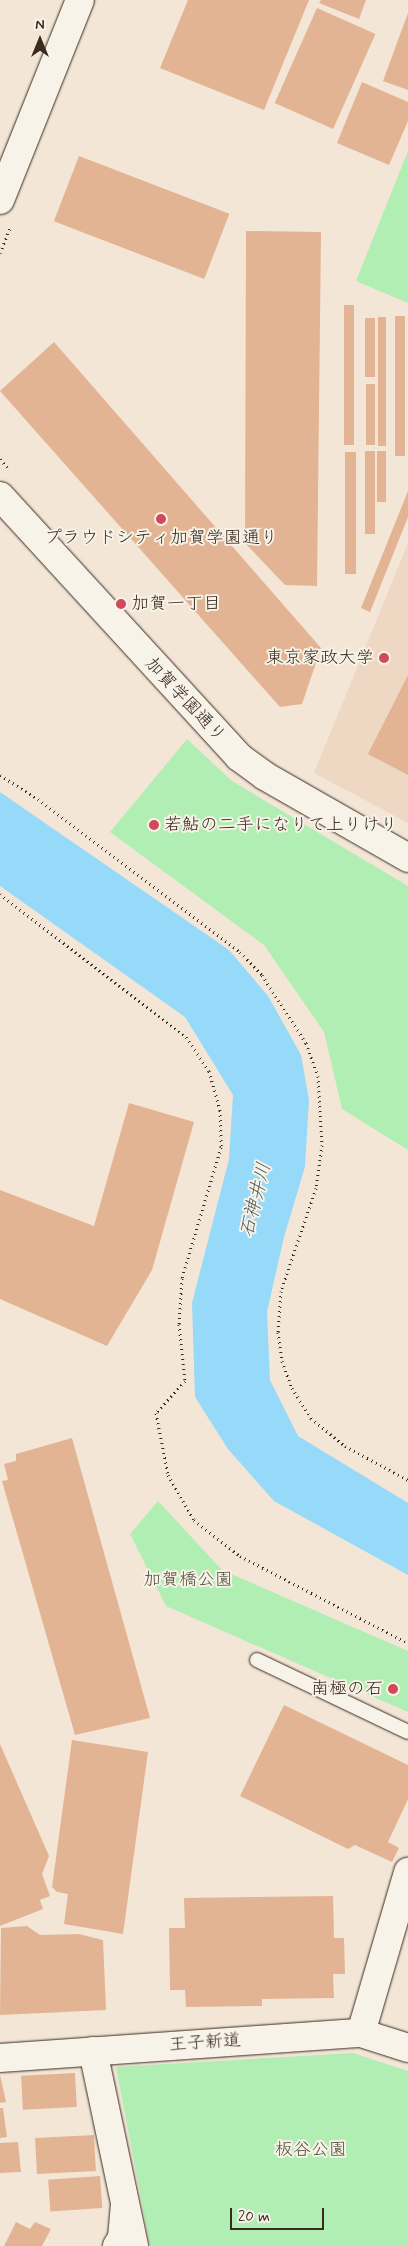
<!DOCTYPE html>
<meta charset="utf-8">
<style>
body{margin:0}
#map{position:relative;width:408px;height:2246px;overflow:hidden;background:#f3e6d7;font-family:Mynerve,"Klee One",sans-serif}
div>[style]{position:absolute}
.built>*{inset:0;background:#eed7c3}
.green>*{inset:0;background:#b1eeb3}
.water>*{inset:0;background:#96d9f8}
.building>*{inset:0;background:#e2b493;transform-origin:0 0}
.path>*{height:3px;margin-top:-1.5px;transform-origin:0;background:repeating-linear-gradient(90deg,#3b2a1e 0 1px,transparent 0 5px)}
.roads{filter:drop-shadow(0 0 1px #3b2a1e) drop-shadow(0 0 1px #3b2a1e)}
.lane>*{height:14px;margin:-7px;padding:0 7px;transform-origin:7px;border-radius:7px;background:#f7f3e8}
.street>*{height:28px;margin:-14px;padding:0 14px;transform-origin:14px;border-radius:14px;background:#f7f3e8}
.secondary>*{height:28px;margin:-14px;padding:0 14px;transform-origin:14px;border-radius:14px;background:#f7f3e8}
.dots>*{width:14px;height:14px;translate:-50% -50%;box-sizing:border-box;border:2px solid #f7f3e8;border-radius:50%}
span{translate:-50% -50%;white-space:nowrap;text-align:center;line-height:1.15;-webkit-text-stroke:4px #f7f3e8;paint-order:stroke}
.poi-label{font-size:18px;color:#3b2a1e}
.left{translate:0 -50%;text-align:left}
.right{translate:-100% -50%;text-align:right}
.street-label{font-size:18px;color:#3b2a1e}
.park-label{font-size:18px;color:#53513c}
.water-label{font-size:19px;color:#525654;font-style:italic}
.north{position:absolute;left:15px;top:15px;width:50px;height:50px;-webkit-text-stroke:4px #f7f3e8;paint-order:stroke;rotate:0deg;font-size:14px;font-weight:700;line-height:20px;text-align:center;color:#3b2a1e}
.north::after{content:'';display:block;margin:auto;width:18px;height:22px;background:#3b2a1e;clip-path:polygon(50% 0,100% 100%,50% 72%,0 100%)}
.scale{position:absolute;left:230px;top:2208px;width:94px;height:22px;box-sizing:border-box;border:2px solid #3b2a1e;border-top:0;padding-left:6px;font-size:15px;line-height:18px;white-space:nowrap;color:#3b2a1e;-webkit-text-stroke:4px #f7f3e8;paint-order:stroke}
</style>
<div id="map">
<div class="built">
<i style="clip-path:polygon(408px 543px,408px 823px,314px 773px)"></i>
</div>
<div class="green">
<i style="clip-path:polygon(408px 151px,408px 303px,356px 281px)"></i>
<i style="clip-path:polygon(187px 739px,232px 781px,408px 886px,408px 1150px,342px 1109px,324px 1032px,264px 945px,110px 832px)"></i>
<i style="clip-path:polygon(158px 1501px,222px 1570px,408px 1651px,408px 1712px,166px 1606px,130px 1534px)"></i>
<i style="clip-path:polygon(353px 2053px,408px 2071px,408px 2246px,150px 2246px,116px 2067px)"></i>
</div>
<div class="water">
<i style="clip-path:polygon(0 792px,229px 950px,268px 996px,301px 1055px,309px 1100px,305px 1167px,284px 1237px,267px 1312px,270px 1380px,298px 1436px,408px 1503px,408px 1575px,274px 1501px,228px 1449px,195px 1397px,192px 1303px,229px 1159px,233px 1095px,185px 1017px,0 886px)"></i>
</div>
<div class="building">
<i style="clip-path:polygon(188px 0,309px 0,264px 110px,160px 68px)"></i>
<i style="clip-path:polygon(321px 0,366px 0,359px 19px,319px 3px)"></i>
<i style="left:317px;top:8px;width:64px;height:104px;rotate:24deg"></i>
<i style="clip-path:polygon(408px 13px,408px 90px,383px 81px)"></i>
<i style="clip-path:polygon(362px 82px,408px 102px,408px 121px,389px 165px,337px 143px)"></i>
<i style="left:79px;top:156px;width:161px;height:70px;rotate:21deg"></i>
<i style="clip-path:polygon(246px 231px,321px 232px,317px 586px,285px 585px,245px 543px)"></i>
<i style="left:344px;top:305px;width:10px;height:140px"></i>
<i style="left:395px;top:316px;width:10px;height:140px"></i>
<i style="left:378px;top:317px;width:8px;height:129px"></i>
<i style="left:365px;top:318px;width:10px;height:59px"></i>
<i style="clip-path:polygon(54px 342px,321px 648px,302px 704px,280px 707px,0 391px)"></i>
<i style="left:366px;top:384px;width:9px;height:61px"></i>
<i style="left:365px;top:451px;width:10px;height:83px"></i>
<i style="left:377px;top:451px;width:9px;height:51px"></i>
<i style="left:345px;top:452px;width:11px;height:122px"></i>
<i style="clip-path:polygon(408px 491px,408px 517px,370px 612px,361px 608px)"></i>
<i style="clip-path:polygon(408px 675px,408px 775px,368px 754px)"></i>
<i style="clip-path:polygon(129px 1103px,194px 1122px,152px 1270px,107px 1346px,0 1299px,0 1190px,94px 1226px)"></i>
<i style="clip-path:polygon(72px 1438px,150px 1718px,75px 1735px,2px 1481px,8px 1480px,4px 1464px,16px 1461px,16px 1454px)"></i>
<i style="clip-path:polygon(284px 1705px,408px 1765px,408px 1799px,388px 1842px,399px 1848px,392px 1862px,355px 1845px,348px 1849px,240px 1796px)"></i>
<i style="clip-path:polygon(72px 1740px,148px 1752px,123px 1934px,64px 1924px,68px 1894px,57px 1892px,52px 1887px)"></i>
<i style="clip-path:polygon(0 1744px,49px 1856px,42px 1874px,50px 1896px,40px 1900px,43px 1909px,0 1926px)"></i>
<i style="clip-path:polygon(333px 1896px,334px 1938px,344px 1938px,345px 1974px,333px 1974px,334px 1998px,262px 1999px,262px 2006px,186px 2007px,185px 1990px,170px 1990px,169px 1928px,185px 1928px,184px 1898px)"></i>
<i style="clip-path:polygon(27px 1926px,40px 1935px,79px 1934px,103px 1940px,106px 2010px,0 2015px,1px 1928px)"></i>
<i style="left:75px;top:2073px;width:34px;height:54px;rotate:87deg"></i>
<i style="clip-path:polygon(0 2075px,6px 2102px,0 2103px)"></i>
<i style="clip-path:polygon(0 2108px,3px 2108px,7px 2137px,0 2138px)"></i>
<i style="left:94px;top:2135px;width:36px;height:59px;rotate:87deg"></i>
<i style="clip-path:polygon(18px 2142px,21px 2172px,0 2173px,0 2143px)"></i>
<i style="left:100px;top:2176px;width:32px;height:52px;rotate:86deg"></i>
<i style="clip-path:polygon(16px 2222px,30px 2229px,35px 2222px,51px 2229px,42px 2246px,4px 2246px)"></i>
</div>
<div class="path">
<i style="left:0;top:253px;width:27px;rotate:-68deg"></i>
<i style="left:0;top:459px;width:11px;rotate:49deg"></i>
<i style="left:0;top:775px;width:45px;rotate:32.3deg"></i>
<i style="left:38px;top:799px;width:253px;rotate:37.1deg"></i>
<i style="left:240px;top:952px;width:32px;rotate:46deg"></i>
<i style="left:262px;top:975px;width:81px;rotate:57.1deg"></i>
<i style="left:306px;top:1043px;width:35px;rotate:70deg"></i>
<i style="left:318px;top:1076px;width:69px;rotate:86.7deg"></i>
<i style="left:322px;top:1145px;width:43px;rotate:97.9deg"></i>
<i style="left:316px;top:1188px;width:109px;rotate:108.8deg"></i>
<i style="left:281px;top:1291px;width:41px;rotate:94.2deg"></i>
<i style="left:278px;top:1332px;width:29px;rotate:82deg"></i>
<i style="left:282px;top:1361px;width:29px;rotate:70deg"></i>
<i style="left:292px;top:1388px;width:36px;rotate:58deg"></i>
<i style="left:311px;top:1418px;width:44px;rotate:39.5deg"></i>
<i style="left:345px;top:1446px;width:72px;rotate:28.4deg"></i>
<i style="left:0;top:894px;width:235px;rotate:37.6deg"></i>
<i style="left:186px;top:1037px;width:41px;rotate:55.9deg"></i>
<i style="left:209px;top:1071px;width:41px;rotate:74.2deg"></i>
<i style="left:220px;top:1110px;width:37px;rotate:88deg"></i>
<i style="left:221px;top:1147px;width:137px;rotate:106.6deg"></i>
<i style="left:182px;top:1278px;width:46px;rotate:93.7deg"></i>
<i style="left:179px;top:1324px;width:57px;rotate:84deg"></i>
<i style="left:185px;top:1381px;width:43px;rotate:132.2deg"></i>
<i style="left:156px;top:1413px;width:63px;rotate:79deg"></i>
<i style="left:168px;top:1475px;width:52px;rotate:60deg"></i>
<i style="left:194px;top:1520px;width:58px;rotate:38deg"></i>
<i style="left:240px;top:1556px;width:189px;rotate:27.4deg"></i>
</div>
<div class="roads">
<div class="lane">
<i style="left:257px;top:1660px;width:167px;rotate:25.5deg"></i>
</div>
<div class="street">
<i style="left:361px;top:2033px;width:168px;rotate:-73.7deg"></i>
<i style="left:0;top:2058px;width:362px;rotate:-4deg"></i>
<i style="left:361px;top:2033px;width:49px;rotate:17.7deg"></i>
<i style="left:117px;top:2246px;width:9px;rotate:-58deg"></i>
<i style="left:122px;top:2238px;width:32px;rotate:-85deg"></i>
</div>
<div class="secondary">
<i style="left:0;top:200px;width:215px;rotate:-68.2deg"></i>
<i style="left:0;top:496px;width:354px;rotate:47.5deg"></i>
<i style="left:239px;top:757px;width:32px;rotate:36deg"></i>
<i style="left:265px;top:776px;width:165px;rotate:29.8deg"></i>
<i style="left:93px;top:2051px;width:199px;rotate:78.1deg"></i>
</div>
</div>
<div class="dots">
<i style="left:161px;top:519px;background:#d1495b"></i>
<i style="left:121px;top:604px;background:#d1495b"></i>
<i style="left:384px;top:658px;background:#d1495b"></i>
<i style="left:154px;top:825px;background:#d1495b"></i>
<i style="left:393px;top:1689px;background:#d1495b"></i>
</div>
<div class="poi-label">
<span style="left:161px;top:538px">プラウドシティ加賀学園通り</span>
<span class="left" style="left:131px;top:604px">加賀一丁目</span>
<span class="right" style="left:374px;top:658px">東京家政大学</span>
<span class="left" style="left:164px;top:825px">若鮎の二手になりて上りけり</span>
<span class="right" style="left:383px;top:1689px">南極の石</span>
</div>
<div class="street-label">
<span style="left:185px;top:700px;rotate:47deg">加賀学園通り</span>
<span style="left:205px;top:2043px;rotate:-4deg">王子新道</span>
</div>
<div class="park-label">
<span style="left:188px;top:1580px">加賀橋公園</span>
<span style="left:311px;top:2150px">板谷公園</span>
</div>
<div class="water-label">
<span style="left:256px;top:1200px;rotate:-76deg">石神井川</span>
</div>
<div class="north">N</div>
<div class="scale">20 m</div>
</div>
